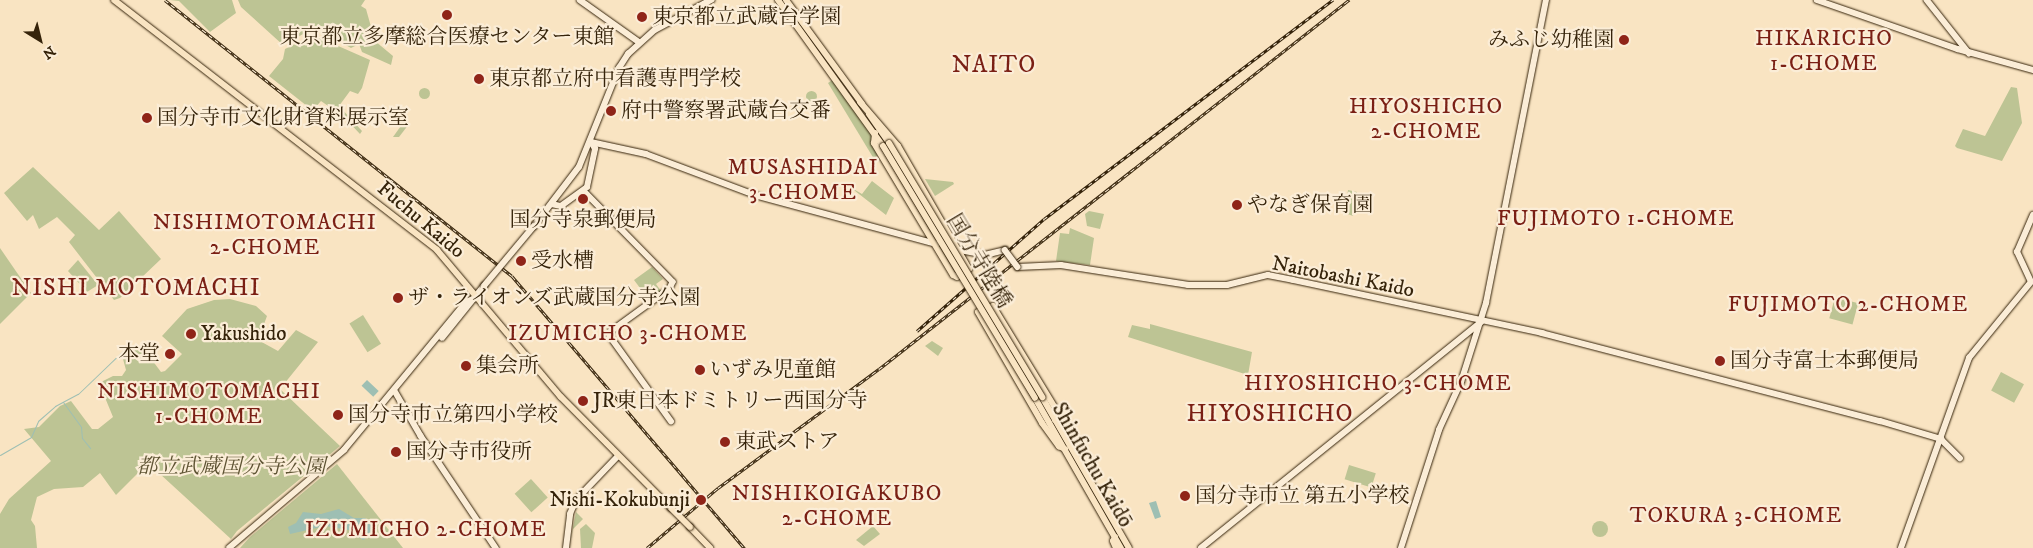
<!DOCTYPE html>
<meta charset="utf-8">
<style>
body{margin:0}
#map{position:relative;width:2033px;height:548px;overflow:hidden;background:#f9e4c2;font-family:"IM FELL DW Pica","Noto Serif JP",serif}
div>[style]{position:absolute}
.green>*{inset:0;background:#bdc494;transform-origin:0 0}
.round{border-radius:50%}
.water>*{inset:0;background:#9ebfb3;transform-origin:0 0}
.stream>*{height:1px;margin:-0.5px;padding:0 0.5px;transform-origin:0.5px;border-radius:0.5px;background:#9ebfb3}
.roads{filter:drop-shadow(0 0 1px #35230a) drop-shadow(0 0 1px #35230a)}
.secondary>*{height:5.5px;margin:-2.75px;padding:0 2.75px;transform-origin:2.75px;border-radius:2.75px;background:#fbedd7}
.primary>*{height:6px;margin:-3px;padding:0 3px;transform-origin:3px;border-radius:3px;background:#f9e4c2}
.rail>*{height:3px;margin-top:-1.5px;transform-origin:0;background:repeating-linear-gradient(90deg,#fbedd7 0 4px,#35230a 0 8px);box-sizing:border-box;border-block:1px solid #35230a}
.bridges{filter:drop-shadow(0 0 1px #35230a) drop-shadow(0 0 1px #35230a)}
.secondary-bridge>*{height:5.5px;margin:-2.75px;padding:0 2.75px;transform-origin:2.75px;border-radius:2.75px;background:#fbedd7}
.primary-bridge>*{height:6px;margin:-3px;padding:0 3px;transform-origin:3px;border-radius:3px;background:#f9e4c2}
.dots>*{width:14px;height:14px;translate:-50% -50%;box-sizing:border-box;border:2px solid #fbedd7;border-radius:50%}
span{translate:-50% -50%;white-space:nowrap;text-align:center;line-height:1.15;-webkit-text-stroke:4.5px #fbedd7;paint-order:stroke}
.poi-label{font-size:21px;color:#35230a}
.left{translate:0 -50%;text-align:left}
.right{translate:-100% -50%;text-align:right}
.street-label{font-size:21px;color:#35230a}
.park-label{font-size:21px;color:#5e5333;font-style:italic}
.neighbourhood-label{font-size:22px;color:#7a1f14;letter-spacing:1px}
.quarter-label{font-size:24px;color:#7a1f14;letter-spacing:1px}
.north{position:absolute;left:15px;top:15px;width:50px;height:50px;-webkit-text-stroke:4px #fbedd7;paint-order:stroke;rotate:144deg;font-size:14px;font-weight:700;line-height:20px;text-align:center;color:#35230a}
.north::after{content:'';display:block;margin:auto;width:18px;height:22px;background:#35230a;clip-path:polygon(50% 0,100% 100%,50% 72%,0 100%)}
</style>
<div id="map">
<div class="green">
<i style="clip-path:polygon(170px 0,232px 0,236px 13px,210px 32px,179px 1px)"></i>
<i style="clip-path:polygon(238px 0,365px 0,361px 6px,366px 9px,375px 41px,393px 56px,391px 65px,362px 52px,359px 44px,351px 48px,324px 33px,305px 33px,283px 45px,241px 7px)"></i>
<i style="clip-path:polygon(320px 38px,370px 60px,362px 88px,358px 94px,350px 91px,339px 106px,362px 131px,360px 134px,344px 117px,321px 101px,314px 109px,307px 106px,269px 76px,283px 59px,285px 49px,297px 43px)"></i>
<i style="clip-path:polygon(834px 79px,877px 142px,880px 152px,874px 159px,828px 83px)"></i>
<i style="clip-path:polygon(2011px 87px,2017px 88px,2022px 123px,2002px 161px,1957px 148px,1955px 146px,1963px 129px,1985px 136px)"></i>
<i class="round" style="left:418.5px;top:87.5px;width:11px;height:11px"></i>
<i class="round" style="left:805.5px;top:90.5px;width:11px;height:11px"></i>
<i style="clip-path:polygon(403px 123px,409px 124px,399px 137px,393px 137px)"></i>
<i style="clip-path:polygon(33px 167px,99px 230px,119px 211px,161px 259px,120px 298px,114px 300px,69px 242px,75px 235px,57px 217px,39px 229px,33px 215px,27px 221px,4px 193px)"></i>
<i style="clip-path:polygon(925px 179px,953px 182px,954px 184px,935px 196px)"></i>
<i style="clip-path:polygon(872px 181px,894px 198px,886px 215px,850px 187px,862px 194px)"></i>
<i style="clip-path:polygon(1348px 190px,1357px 192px,1353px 216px,1345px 213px)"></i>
<i style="clip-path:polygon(1089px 211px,1104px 214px,1100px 229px,1087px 226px,1085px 214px)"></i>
<i style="clip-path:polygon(1070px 228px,1094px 238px,1090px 265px,1056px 261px,1060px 233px,1069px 234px)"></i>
<i style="clip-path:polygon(0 248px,31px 293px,0 324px)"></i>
<i style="clip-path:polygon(78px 260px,98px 285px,87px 292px,68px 271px)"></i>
<i style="clip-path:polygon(652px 267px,663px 279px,656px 284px,661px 291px,649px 300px,634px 280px)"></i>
<i style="left:1835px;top:297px;width:24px;height:22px;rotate:15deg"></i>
<i style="clip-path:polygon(230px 299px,256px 306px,267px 316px,258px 340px,278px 351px,296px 330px,318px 342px,280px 389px,340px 446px,237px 531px,231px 539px,148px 463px,116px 495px,100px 473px,83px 487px,54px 489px,37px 497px,31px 520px,35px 526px,37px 548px,0 548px,0 514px,9px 499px,51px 461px,24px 429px,39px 427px,60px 406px,71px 401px,92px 429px,98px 429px,113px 417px,99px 383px,113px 376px,122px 376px,126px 370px,123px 359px,135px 346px,146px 352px,161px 372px,165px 371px,182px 354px,162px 336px,187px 309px,214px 300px)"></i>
<i style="left:363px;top:315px;width:34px;height:16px;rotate:58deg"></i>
<i style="clip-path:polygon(1150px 324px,1252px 352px,1248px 375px,1128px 337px,1132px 325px,1150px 329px)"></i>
<i style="clip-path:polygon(932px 341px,943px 348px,938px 356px,925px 346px)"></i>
<i style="left:2001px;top:372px;width:26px;height:21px;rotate:28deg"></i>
<i style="clip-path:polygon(337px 464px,403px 548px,240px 548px,250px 537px)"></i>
<i style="left:1349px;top:465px;width:28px;height:15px;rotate:17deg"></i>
<i style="left:531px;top:479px;width:25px;height:22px;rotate:48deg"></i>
<i style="clip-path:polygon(576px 512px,583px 519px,573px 529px,569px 548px)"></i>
<i class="round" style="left:1592px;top:521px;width:16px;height:16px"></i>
<i style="clip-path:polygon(586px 524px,595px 533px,592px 548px,581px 548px,580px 529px)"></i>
<i style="clip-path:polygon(873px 526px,880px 534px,864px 546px,856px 540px)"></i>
</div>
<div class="water">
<i style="left:367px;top:380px;width:16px;height:8px;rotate:43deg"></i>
<i style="clip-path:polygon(1156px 501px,1161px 517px,1155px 519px,1149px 503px)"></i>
<i style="clip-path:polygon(339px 509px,354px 518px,365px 518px,374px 527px,373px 534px,363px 540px,349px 530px,325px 526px,290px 534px,288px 527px,296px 523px,303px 512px,321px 514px)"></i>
</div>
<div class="stream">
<i style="left:63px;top:402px;width:31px;rotate:54deg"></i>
<i style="left:81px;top:427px;width:11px;rotate:85deg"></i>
<i style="left:82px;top:438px;width:13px;rotate:51deg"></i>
<i style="left:0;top:455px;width:36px;rotate:-30deg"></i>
<i style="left:31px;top:437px;width:17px;rotate:-66deg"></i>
<i style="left:38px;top:421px;width:23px;rotate:-41deg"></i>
<i style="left:55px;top:406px;width:26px;rotate:-28deg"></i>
<i style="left:78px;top:394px;width:71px;rotate:-43.9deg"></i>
</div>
<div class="roads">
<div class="secondary">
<i style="left:580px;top:0;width:72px;rotate:35.4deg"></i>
<i style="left:1817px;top:0;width:149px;rotate:19.2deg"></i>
<i style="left:1958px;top:49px;width:78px;rotate:15.6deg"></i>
<i style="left:1927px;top:0;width:68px;rotate:51.6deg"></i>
<i style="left:591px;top:142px;width:56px;rotate:12.3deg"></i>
<i style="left:646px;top:154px;width:116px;rotate:20.6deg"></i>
<i style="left:755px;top:195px;width:188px;rotate:15.1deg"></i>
<i style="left:584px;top:191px;width:127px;rotate:45.6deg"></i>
<i style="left:673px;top:282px;width:8px;rotate:113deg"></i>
<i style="left:670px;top:289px;width:72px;rotate:144.1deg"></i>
<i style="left:612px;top:331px;width:5px;rotate:112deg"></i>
<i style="left:610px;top:336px;width:105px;rotate:54.3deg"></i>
<i style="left:552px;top:204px;width:9px;rotate:13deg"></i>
<i style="left:561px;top:206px;width:32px;rotate:-36deg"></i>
<i style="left:587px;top:187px;width:39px;rotate:-78deg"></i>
<i style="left:595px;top:149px;width:8px;rotate:-120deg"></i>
<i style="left:534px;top:226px;width:74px;rotate:-52.7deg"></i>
<i style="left:579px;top:167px;width:107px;rotate:-68deg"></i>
<i style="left:619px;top:68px;width:17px;rotate:-57deg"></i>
<i style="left:628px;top:54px;width:36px;rotate:-42deg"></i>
<i style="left:655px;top:30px;width:64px;rotate:-28.2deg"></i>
<i style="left:955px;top:249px;width:31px;rotate:11deg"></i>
<i style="left:985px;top:255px;width:21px;rotate:-14deg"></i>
<i style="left:1018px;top:267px;width:43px;rotate:-2.7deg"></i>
<i style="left:1061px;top:265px;width:129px;rotate:8.9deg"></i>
<i style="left:1188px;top:285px;width:39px"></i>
<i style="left:1227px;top:285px;width:42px;rotate:-13.7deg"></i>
<i style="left:1268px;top:275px;width:25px;rotate:11deg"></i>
<i style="left:1293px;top:280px;width:255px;rotate:12deg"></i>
<i style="left:1542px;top:333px;width:349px;rotate:14.6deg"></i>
<i style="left:1880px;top:421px;width:64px;rotate:16.4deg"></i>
<i style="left:1941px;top:439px;width:27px;rotate:45deg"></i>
<i style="left:442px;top:338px;width:67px;rotate:-51.1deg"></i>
<i style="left:395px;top:391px;width:52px;rotate:60deg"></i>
<i style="left:421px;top:436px;width:135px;rotate:56.2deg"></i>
<i style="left:229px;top:548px;width:151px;rotate:-40.4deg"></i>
<i style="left:344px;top:450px;width:192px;rotate:-50.5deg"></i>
<i style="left:466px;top:302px;width:8px;rotate:-23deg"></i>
<i style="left:566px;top:548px;width:34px;rotate:-83deg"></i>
<i style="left:570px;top:514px;width:15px;rotate:-67deg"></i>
<i style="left:576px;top:500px;width:61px;rotate:-46.3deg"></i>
<i style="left:1201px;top:548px;width:360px;rotate:-38.9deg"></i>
<i style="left:1401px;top:548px;width:124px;rotate:-72.1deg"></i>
<i style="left:1439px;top:430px;width:53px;rotate:-65.4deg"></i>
<i style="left:1461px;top:382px;width:83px;rotate:-72.4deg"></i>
<i style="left:1486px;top:303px;width:309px;rotate:-78.8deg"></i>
<i style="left:1901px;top:548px;width:202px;rotate:-70.3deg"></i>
<i style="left:1969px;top:358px;width:98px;rotate:-50.8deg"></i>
<i style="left:2031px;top:282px;width:33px;rotate:-115deg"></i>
<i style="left:2017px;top:252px;width:40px;rotate:-66.6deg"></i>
</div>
<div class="primary">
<i style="left:114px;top:0;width:408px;rotate:37.7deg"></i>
<i style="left:437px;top:250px;width:192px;rotate:49.9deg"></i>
<i style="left:561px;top:397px;width:156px;rotate:45.3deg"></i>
<i style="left:778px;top:0;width:180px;rotate:54.3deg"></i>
<i style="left:786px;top:0;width:129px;rotate:53.8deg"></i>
<i style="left:860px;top:102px;width:58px;rotate:49.2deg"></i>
<i style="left:898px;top:146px;width:142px;rotate:60deg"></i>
<i style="left:969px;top:269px;width:14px;rotate:146deg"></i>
<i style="left:957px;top:277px;width:4px;rotate:-153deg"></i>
<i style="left:953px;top:275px;width:154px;rotate:-120.9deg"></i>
<i style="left:874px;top:143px;width:10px;rotate:-84deg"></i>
<i style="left:869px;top:114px;width:35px;rotate:55deg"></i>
<i style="left:1042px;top:397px;width:174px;rotate:60.1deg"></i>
<i style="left:1035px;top:398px;width:173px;rotate:60.2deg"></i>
<i style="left:1055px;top:420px;width:9px;rotate:-77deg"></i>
<i style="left:1057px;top:411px;width:123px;rotate:-121.4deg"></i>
<i style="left:993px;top:306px;width:16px;rotate:158deg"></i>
<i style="left:978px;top:312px;width:128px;rotate:60deg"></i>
<i style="left:1042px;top:423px;width:29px;rotate:54deg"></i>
<i style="left:1059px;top:446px;width:7px;rotate:27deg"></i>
<i style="left:690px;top:527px;width:29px;rotate:46deg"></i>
<i style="left:1115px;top:537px;width:4px;rotate:117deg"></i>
<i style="left:1113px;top:541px;width:8px;rotate:67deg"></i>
</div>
</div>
<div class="rail">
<i style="left:165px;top:0;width:443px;rotate:38.5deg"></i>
<i style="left:512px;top:276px;width:358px;rotate:49.5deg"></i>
<i style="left:917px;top:331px;width:169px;rotate:-41.4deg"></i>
<i style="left:1044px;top:219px;width:363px;rotate:-37.2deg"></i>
<i style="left:647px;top:548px;width:93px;rotate:-40.2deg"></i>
<i style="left:718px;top:488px;width:200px;rotate:-36.5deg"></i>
<i style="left:879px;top:369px;width:598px;rotate:-38.14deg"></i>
</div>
<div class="bridges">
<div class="secondary-bridge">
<i style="left:1005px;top:250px;width:21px;rotate:53deg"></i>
<i style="left:484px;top:286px;width:78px;rotate:-50.2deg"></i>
</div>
<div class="primary-bridge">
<i style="left:889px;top:143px;width:297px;rotate:58.9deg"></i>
<i style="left:883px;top:146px;width:294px;rotate:58.9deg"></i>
<i style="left:671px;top:508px;width:27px;rotate:45deg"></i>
</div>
</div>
<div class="dots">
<i style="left:447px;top:15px;background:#8f2418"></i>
<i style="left:642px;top:17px;background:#8f2418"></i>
<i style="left:1624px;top:40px;background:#8f2418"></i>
<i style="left:479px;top:79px;background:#8f2418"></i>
<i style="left:611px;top:111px;background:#8f2418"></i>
<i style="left:147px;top:118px;background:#8f2418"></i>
<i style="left:583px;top:199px;background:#8f2418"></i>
<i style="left:1237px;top:205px;background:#8f2418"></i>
<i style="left:521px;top:261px;background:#8f2418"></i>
<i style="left:398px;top:298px;background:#8f2418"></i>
<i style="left:191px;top:334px;background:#8f2418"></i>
<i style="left:170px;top:354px;background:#8f2418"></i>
<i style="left:1720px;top:361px;background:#8f2418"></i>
<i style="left:466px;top:366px;background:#8f2418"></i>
<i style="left:700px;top:370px;background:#8f2418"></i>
<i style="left:583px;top:401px;background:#8f2418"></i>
<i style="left:338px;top:415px;background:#8f2418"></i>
<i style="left:725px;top:442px;background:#8f2418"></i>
<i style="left:396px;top:452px;background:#8f2418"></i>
<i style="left:1185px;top:496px;background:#8f2418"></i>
<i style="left:701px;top:500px;background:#8f2418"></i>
</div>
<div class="poi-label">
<span class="left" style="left:652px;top:17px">東京都立武蔵台学園</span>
<span style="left:447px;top:37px">東京都立多摩総合医療センター東館</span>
<span class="right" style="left:1614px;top:40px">みふじ幼稚園</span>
<span class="left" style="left:489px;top:79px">東京都立府中看護専門学校</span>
<span class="left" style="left:621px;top:111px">府中警察署武蔵台交番</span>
<span class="left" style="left:157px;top:118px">国分寺市文化財資料展示室</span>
<span class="left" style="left:1247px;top:205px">やなぎ保育園</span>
<span style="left:583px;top:220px">国分寺泉郵便局</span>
<span class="left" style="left:531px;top:261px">受水槽</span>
<span class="left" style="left:408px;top:298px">ザ・ライオンズ武蔵国分寺公園</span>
<span class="left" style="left:201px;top:334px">Yakushido</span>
<span class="right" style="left:160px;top:354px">本堂</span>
<span class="left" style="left:1730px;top:361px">国分寺富士本郵便局</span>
<span class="left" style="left:476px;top:366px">集会所</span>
<span class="left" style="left:710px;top:370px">いずみ児童館</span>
<span class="left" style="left:593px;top:401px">JR東日本ドミトリー西国分寺</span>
<span class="left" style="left:348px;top:415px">国分寺市立第四小学校</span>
<span class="left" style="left:735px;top:442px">東武ストア</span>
<span class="left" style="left:406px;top:452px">国分寺市役所</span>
<span class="left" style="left:1195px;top:496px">国分寺市立 第五小学校</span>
<span class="right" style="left:690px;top:500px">Nishi-Kokubunji</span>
</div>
<div class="street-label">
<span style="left:421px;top:220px;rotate:40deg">Fuchu Kaido</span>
<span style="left:979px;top:261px;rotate:59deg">国分寺陸橋</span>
<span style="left:1343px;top:277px;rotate:11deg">Naitobashi Kaido</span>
<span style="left:1092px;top:465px;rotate:60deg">Shinfuchu Kaidō</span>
</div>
<div class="park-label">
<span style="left:231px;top:467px">都立武蔵国分寺公園</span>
</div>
<div class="neighbourhood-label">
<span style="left:1824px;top:51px">HIKARICHO<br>1-CHOME</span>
<span style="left:1426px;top:119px">HIYOSHICHO<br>2-CHOME</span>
<span style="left:803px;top:180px">MUSASHIDAI<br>3-CHOME</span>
<span style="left:1616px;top:219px">FUJIMOTO 1-CHOME</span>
<span style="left:265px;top:235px">NISHIMOTOMACHI<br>2-CHOME</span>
<span style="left:1848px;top:305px">FUJIMOTO 2-CHOME</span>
<span style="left:628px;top:334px">IZUMICHO 3-CHOME</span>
<span style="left:1378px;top:384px">HIYOSHICHO 3-CHOME</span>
<span style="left:209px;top:404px">NISHIMOTOMACHI<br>1-CHOME</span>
<span style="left:837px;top:506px">NISHIKOIGAKUBO<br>2-CHOME</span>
<span style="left:1736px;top:516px">TOKURA 3-CHOME</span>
<span style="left:426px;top:530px">IZUMICHO 2-CHOME</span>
</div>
<div class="quarter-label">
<span style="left:994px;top:66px">NAITO</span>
<span style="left:136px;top:289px">NISHI MOTOMACHI</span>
<span style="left:1270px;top:415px">HIYOSHICHO</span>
</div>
<div class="north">N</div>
</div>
